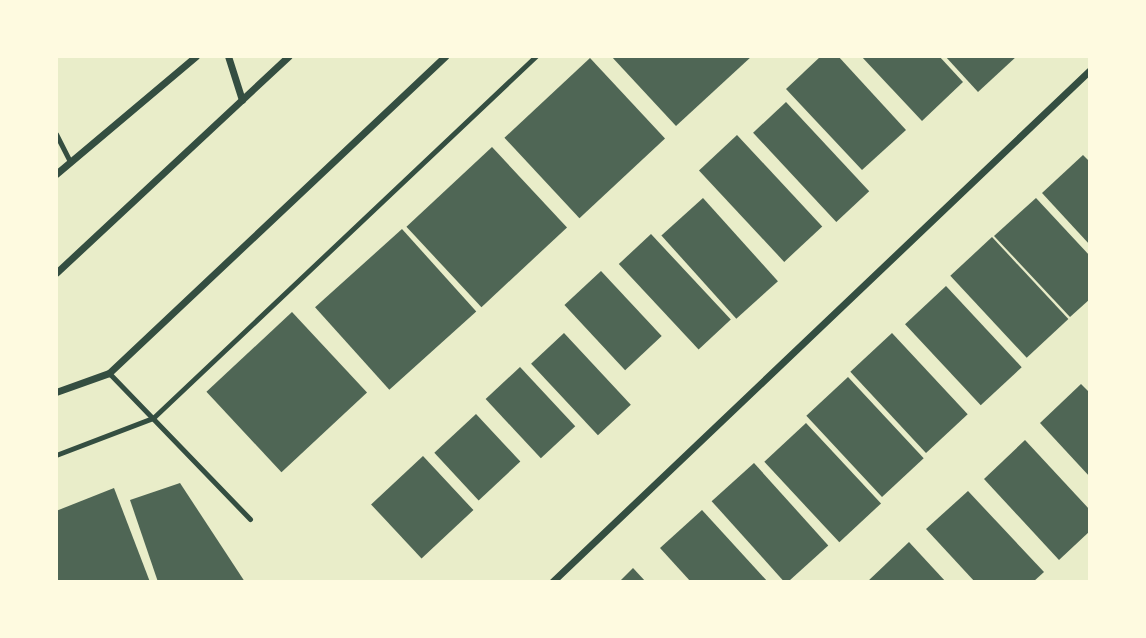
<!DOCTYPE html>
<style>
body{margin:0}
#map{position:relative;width:1146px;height:638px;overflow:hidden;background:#e9edc9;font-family:Jost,sans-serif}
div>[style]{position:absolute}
.building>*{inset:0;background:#4f6655;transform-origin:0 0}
.service>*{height:5px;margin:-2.5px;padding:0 2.5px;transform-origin:2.5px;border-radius:2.5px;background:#344e41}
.minor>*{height:7px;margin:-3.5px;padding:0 3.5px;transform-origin:3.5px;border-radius:3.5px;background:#344e41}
span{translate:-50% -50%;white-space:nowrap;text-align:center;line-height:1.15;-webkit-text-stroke:5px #fefae0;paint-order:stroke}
.frame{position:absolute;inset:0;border:58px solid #fefae0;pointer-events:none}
</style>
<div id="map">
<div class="building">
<i style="clip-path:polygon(611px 56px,752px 56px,676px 126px)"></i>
<i style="clip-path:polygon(821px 56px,838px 56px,906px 130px,862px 170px,786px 89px)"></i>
<i style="clip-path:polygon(861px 56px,939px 56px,963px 82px,922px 121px)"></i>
<i style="clip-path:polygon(945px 56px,1017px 56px,978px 92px)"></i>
<i style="left:590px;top:58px;width:110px;height:117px;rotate:47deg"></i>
<i style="left:786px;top:102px;width:122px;height:45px;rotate:47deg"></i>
<i style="left:737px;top:135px;width:125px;height:52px;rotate:47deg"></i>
<i style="left:492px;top:147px;width:110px;height:117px;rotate:47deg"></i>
<i style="clip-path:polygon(1083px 155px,1090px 162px,1090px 245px,1042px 193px)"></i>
<i style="left:703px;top:198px;width:112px;height:56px;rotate:48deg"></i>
<i style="clip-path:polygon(1036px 198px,1090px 256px,1090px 299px,1070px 317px,994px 236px)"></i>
<i style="left:402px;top:229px;width:111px;height:117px;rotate:48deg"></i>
<i style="left:651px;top:234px;width:117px;height:44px;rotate:47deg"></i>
<i style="left:992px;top:237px;width:112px;height:57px;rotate:47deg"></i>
<i style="left:601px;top:271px;width:89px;height:50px;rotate:47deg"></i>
<i style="left:946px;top:286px;width:111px;height:56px;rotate:47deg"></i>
<i style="left:292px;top:312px;width:110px;height:117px;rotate:47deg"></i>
<i style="left:564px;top:333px;width:98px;height:45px;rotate:47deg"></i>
<i style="left:892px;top:333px;width:111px;height:57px;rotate:47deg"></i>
<i style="left:520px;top:367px;width:81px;height:47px;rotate:47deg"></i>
<i style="left:848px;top:377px;width:111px;height:57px;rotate:47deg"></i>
<i style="clip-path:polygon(1081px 384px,1090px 393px,1090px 477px,1040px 423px)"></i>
<i style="left:476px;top:414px;width:65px;height:57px;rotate:47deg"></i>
<i style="left:806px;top:423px;width:110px;height:57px;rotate:47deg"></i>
<i style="clip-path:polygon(1025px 440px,1090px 510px,1090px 531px,1059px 560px,984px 479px)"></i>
<i style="left:423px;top:456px;width:74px;height:71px;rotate:47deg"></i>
<i style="left:754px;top:463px;width:111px;height:57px;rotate:48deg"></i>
<i style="clip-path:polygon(180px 483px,245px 582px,158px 582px,130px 500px)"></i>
<i style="clip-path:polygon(114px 488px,150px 582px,56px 582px,56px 511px)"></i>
<i style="clip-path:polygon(968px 491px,1044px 572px,1033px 582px,975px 582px,926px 529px)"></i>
<i style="clip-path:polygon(702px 510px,768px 582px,691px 582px,660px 548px)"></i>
<i style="clip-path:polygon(909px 542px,946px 582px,867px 582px)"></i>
<i style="clip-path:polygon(633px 568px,646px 582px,619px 582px)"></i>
</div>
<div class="service">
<i style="left:56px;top:134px;width:31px;rotate:63deg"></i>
<i style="left:109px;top:373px;width:203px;rotate:46deg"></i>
<i style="left:56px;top:455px;width:104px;rotate:-20.9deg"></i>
<i style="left:153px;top:418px;width:527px;rotate:-43.39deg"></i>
</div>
<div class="minor">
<i style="left:228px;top:56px;width:46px;rotate:72.3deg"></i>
<i style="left:56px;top:174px;width:183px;rotate:-40.1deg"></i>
<i style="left:56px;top:273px;width:318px;rotate:-43deg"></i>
<i style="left:56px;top:392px;width:56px;rotate:-19.7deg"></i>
<i style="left:109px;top:373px;width:462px;rotate:-43.3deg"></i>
<i style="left:552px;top:582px;width:743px;rotate:-43.58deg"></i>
</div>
<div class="frame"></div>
</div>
